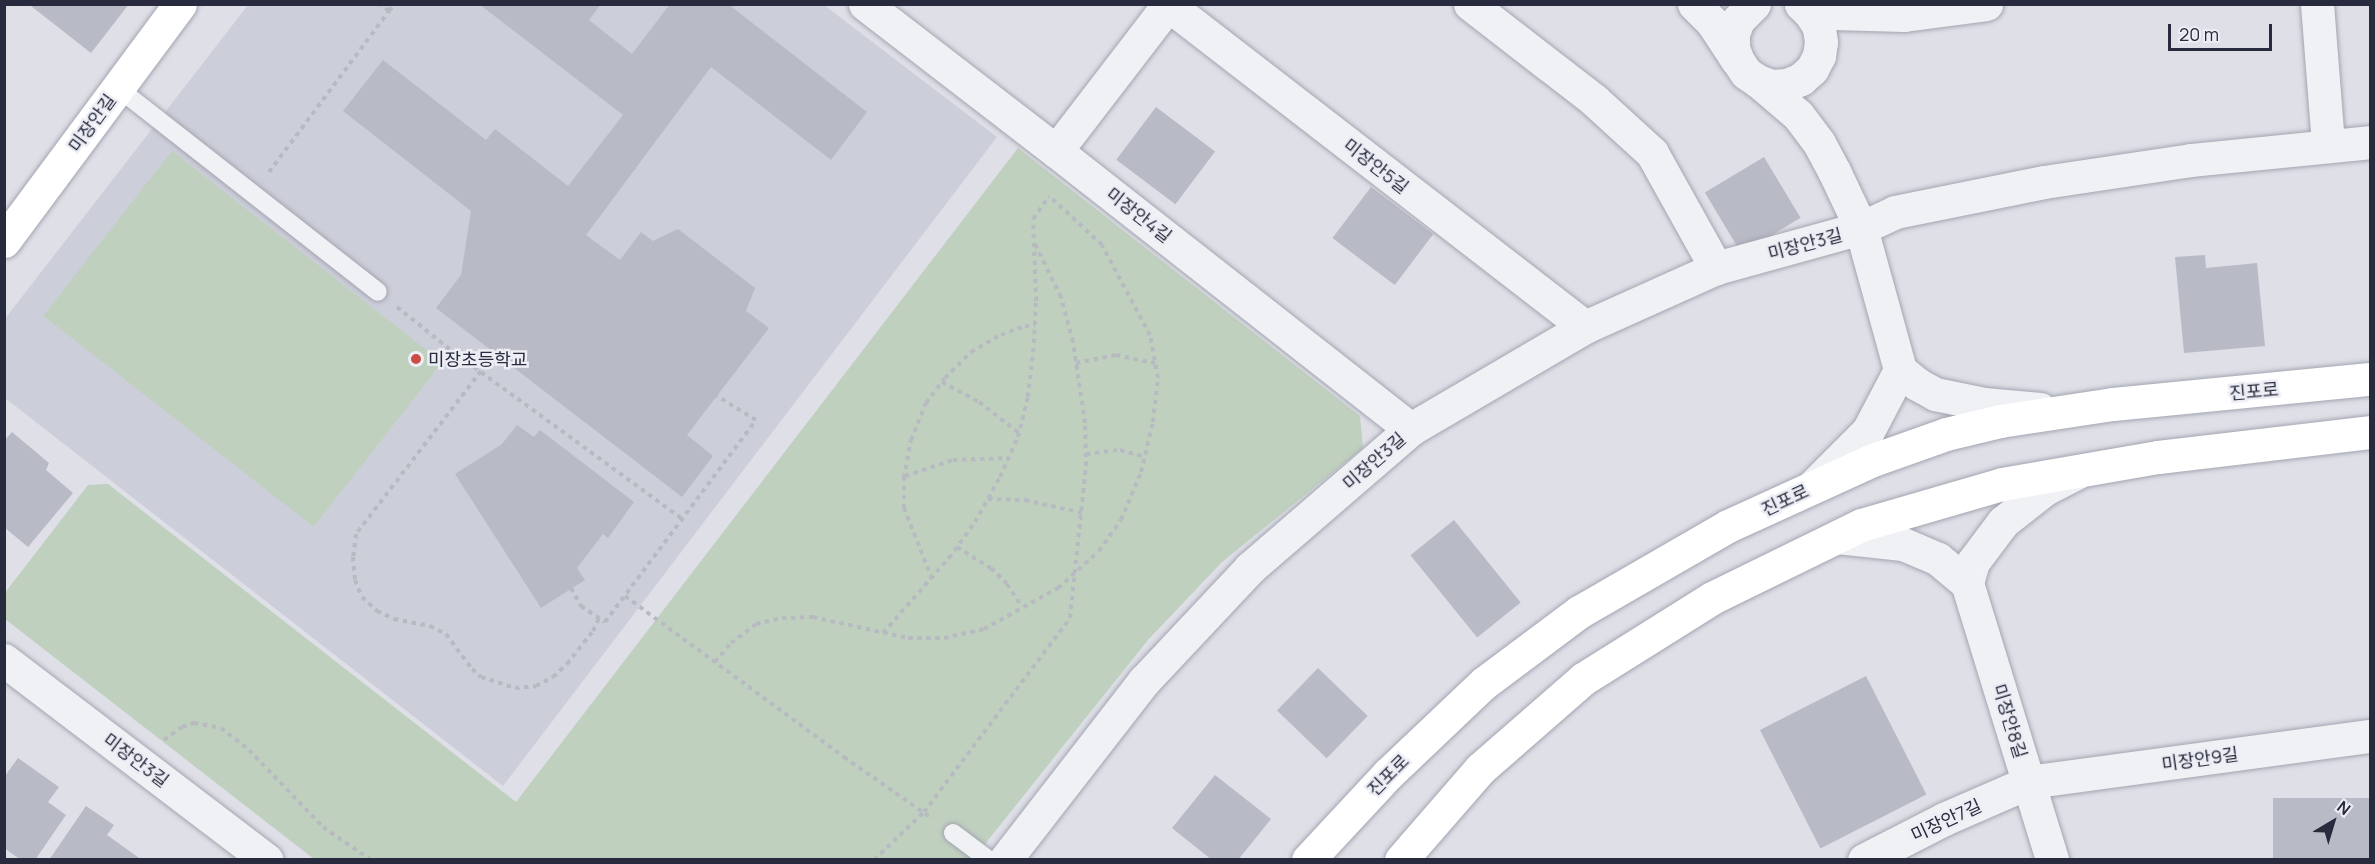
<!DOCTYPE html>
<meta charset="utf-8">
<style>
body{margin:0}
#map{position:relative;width:2375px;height:864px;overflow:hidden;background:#dedfe7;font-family:Manrope,"Noto Sans KR",sans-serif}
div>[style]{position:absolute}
.built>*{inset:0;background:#ccced9}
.green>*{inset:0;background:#c0d0bf;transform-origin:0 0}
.building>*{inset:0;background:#b8bac6;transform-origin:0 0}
.path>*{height:4px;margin-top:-2px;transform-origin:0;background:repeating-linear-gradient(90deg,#b8bac1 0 4.5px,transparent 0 9px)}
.roads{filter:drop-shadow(0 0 2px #a3a5b1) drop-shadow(0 0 2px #a3a5b1)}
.lane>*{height:18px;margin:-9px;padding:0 9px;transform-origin:9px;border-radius:9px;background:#f0f1f5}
.street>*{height:33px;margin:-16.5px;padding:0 16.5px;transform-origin:16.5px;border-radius:16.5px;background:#f0f1f5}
.secondary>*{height:33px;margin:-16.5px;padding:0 16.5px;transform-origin:16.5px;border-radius:16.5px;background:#fff}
.dots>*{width:16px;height:16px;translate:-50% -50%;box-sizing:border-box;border:3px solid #edeef5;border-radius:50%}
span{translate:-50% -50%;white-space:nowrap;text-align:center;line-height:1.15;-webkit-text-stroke:5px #edeef5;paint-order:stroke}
.street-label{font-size:18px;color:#272b3d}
.poi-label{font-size:18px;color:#272b3d}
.left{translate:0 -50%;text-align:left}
.frame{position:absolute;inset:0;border:6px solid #272b3d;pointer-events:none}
.north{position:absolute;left:2303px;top:792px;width:60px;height:60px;-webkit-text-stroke:4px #edeef5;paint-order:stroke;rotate:38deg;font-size:16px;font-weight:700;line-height:24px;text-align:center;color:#272b3d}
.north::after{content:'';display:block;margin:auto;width:21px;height:27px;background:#272b3d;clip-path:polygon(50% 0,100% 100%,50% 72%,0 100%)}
.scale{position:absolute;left:2168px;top:24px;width:104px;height:27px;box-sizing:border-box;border:3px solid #272b3d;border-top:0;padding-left:8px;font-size:18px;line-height:21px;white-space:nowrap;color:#272b3d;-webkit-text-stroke:4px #edeef5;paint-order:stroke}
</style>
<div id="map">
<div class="built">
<i style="clip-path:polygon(248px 5px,824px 5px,997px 137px,503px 786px,5px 398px,4px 320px)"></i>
</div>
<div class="green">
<i style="clip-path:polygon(1018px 148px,1360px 416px,1363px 448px,1222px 562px,1148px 640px,973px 859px,314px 859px,5px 619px,4px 594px,88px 485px,108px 484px,516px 802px)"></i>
<i style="left:172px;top:151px;width:343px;height:209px;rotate:38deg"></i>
</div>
<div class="building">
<i style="clip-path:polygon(32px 4px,129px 4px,91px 53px,31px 6px)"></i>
<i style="clip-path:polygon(479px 4px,601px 4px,589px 20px,632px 54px,670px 4px,728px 4px,867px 112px,831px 160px,711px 67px,586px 235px,620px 260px,641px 232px,653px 241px,678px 229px,755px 288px,746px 311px,769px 328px,687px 435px,713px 456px,682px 497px,436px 308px,461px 275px,471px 211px,343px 111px,383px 60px,486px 140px,495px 129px,568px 186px,623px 115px)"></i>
<i style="left:1156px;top:107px;width:74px;height:66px;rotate:37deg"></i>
<i style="left:1764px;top:157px;width:71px;height:69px;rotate:59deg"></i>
<i style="left:1371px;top:187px;width:78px;height:64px;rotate:37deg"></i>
<i style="clip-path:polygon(2205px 255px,2206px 268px,2257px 263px,2265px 346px,2184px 353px,2175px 257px)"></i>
<i style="clip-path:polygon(517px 425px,534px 437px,540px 430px,634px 502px,608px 538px,603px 534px,577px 568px,585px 580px,541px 608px,455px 474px,502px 444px)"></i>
<i style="clip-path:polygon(12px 432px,49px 463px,46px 470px,73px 493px,28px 547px,4px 527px,4px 441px)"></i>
<i style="left:1454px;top:520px;width:106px;height:56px;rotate:51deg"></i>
<i style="left:1318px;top:668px;width:69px;height:59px;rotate:44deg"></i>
<i style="left:1866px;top:676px;width:133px;height:119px;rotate:63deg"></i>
<i style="clip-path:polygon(18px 758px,59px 787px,48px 802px,66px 815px,35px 860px,21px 860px,4px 848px,4px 777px)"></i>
<i style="clip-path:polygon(1215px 775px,1271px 819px,1238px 860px,1212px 860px,1172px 828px)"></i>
<i style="left:2370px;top:798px;width:62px;height:97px;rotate:90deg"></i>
<i style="clip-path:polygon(86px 806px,114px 825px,107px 835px,142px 860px,49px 860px)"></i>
</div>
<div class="path">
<i style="left:389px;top:11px;width:9px;rotate:-54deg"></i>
<i style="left:269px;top:172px;width:201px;rotate:-53.3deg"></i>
<i style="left:389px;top:11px;width:11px;rotate:-142deg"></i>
<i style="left:397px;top:307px;width:70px;rotate:38.7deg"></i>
<i style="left:452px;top:351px;width:285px;rotate:36.1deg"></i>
<i style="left:1076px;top:363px;width:41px;rotate:-11.3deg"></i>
<i style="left:1116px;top:355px;width:40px;rotate:12deg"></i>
<i style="left:481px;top:371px;width:205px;rotate:127.5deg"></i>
<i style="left:356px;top:534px;width:23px;rotate:97deg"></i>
<i style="left:353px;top:557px;width:23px;rotate:85deg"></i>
<i style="left:355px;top:580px;width:18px;rotate:68deg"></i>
<i style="left:362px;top:597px;width:21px;rotate:43deg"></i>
<i style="left:377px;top:611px;width:19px;rotate:25deg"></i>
<i style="left:394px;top:619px;width:37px;rotate:11deg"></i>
<i style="left:430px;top:626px;width:18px;rotate:27deg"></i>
<i style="left:446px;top:634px;width:44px;rotate:53.4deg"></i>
<i style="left:472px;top:669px;width:12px;rotate:42deg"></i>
<i style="left:481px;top:677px;width:36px;rotate:18deg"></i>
<i style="left:515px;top:688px;width:21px;rotate:-5deg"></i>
<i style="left:536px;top:686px;width:19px;rotate:-28deg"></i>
<i style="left:553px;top:677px;width:19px;rotate:-43deg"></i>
<i style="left:567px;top:664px;width:42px;rotate:-51.8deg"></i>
<i style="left:593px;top:631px;width:14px;rotate:-65deg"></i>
<i style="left:942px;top:382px;width:42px;rotate:28.4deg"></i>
<i style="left:979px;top:402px;width:51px;rotate:37.8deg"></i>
<i style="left:1086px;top:454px;width:34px;rotate:-7deg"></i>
<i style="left:1120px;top:450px;width:25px;rotate:16deg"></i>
<i style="left:905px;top:476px;width:51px;rotate:-18.4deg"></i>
<i style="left:953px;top:460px;width:56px;rotate:-2deg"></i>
<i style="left:988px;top:499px;width:37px;rotate:2deg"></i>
<i style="left:1025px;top:500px;width:58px;rotate:12.8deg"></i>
<i style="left:957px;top:547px;width:40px;rotate:32deg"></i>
<i style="left:991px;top:568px;width:23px;rotate:45deg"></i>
<i style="left:1007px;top:584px;width:27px;rotate:57deg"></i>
<i style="left:932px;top:579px;width:76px;rotate:-111.5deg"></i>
<i style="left:904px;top:508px;width:30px;rotate:-90deg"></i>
<i style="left:904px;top:478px;width:39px;rotate:-80deg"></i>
<i style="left:911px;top:440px;width:40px;rotate:-68deg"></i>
<i style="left:926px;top:403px;width:31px;rotate:-53deg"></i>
<i style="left:945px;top:378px;width:37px;rotate:-45deg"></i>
<i style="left:971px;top:352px;width:34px;rotate:-30deg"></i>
<i style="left:1001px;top:335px;width:26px;rotate:-21deg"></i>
<i style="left:1025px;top:326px;width:10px"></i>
<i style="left:571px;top:588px;width:21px;rotate:61deg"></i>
<i style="left:581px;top:606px;width:29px;rotate:34deg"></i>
<i style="left:605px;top:622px;width:252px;rotate:-53.2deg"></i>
<i style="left:756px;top:420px;width:46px;rotate:-148.4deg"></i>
<i style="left:625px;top:596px;width:272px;rotate:36.3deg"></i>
<i style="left:844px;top:757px;width:108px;rotate:34.9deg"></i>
<i style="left:883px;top:633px;width:100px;rotate:-48.7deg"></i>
<i style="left:949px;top:558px;width:44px;rotate:-54.2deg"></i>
<i style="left:975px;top:522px;width:51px;rotate:-60.9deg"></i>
<i style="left:1000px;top:477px;width:44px;rotate:-65.8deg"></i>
<i style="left:1018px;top:437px;width:41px;rotate:-76deg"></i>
<i style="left:1028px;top:397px;width:54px;rotate:-83.7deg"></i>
<i style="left:1034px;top:343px;width:42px;rotate:-87.3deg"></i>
<i style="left:1036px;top:301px;width:82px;rotate:-92.1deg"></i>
<i style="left:1033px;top:219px;width:28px;rotate:-55deg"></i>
<i style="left:715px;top:662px;width:25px;rotate:-50deg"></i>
<i style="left:731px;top:643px;width:31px;rotate:-37deg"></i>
<i style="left:756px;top:624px;width:27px;rotate:-13deg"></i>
<i style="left:782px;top:618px;width:31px;rotate:-2deg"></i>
<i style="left:813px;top:617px;width:97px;rotate:12.5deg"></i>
<i style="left:908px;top:638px;width:36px"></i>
<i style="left:944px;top:638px;width:41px;rotate:-12.7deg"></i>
<i style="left:984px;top:629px;width:85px;rotate:-29deg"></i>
<i style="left:1058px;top:588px;width:55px;rotate:-42.1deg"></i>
<i style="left:1099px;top:551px;width:38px;rotate:-55deg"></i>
<i style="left:1121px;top:520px;width:52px;rotate:-67.4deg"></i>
<i style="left:1141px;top:472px;width:51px;rotate:-76.5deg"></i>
<i style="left:1153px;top:422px;width:44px;rotate:-83.5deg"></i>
<i style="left:1158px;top:378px;width:44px;rotate:-100.5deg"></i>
<i style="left:1150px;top:335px;width:102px;rotate:-118.1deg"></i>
<i style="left:1102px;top:245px;width:72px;rotate:-137.2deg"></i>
<i style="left:164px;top:740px;width:22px;rotate:-36deg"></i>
<i style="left:182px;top:727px;width:13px;rotate:-18deg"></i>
<i style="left:194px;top:723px;width:27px;rotate:10deg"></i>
<i style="left:221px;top:728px;width:36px;rotate:38deg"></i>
<i style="left:249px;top:750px;width:107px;rotate:46.1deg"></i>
<i style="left:323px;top:827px;width:58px;rotate:34.5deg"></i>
<i style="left:874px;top:860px;width:69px;rotate:-43.8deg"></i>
<i style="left:924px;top:812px;width:243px;rotate:-53deg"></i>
<i style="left:1070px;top:618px;width:153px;rotate:-84deg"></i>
<i style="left:1086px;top:466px;width:43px;rotate:-91.3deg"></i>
<i style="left:1085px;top:423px;width:82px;rotate:-98.4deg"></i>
<i style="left:1073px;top:342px;width:47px;rotate:-104.9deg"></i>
<i style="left:1061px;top:297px;width:59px;rotate:-116.1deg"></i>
</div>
<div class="roads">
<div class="lane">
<i style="left:118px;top:88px;width:330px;rotate:38.1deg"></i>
<i style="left:953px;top:833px;width:45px;rotate:36.9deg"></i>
</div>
<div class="street">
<i style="left:865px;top:4px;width:241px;rotate:37.6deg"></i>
<i style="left:1056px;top:151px;width:451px;rotate:38.1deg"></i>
<i style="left:1167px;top:4px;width:528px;rotate:37.69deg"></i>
<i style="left:1470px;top:4px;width:157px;rotate:37.7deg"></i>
<i style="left:1594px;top:100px;width:79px;rotate:42.4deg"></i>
<i style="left:1652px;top:153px;width:132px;rotate:60.9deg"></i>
<i style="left:1694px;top:4px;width:25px;rotate:45deg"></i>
<i style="left:1712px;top:22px;width:45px;rotate:56.7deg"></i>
<i style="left:1754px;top:4px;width:23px;rotate:135deg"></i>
<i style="left:1738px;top:20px;width:15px;rotate:110deg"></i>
<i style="left:1733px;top:34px;width:14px;rotate:90deg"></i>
<i style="left:1733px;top:48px;width:14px;rotate:69deg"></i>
<i style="left:1738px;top:61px;width:14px;rotate:56deg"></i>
<i style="left:1746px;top:73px;width:14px;rotate:34deg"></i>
<i style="left:1758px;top:81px;width:15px;rotate:20deg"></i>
<i style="left:1772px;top:86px;width:15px;rotate:-4deg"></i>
<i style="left:1787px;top:85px;width:15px;rotate:-23deg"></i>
<i style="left:1801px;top:79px;width:15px;rotate:-42deg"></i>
<i style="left:1812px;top:69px;width:15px;rotate:-62deg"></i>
<i style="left:1819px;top:56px;width:14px;rotate:-82deg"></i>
<i style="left:1821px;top:42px;width:15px;rotate:-98deg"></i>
<i style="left:1819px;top:27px;width:15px;rotate:-122deg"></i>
<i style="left:1811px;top:14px;width:14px;rotate:-135deg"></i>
<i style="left:1801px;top:4px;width:33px;rotate:16deg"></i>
<i style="left:1833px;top:13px;width:71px;rotate:1.6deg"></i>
<i style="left:1904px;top:15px;width:83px;rotate:-7.6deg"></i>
<i style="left:2317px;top:4px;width:141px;rotate:85.5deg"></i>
<i style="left:1758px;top:81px;width:52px;rotate:40.4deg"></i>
<i style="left:1798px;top:115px;width:35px;rotate:53deg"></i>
<i style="left:1819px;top:143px;width:32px;rotate:62deg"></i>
<i style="left:1834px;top:171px;width:63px;rotate:64.7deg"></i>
<i style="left:1861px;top:228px;width:147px;rotate:74.6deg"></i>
<i style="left:1056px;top:151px;width:185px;rotate:-52.5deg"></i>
<i style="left:1814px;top:485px;width:76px;rotate:-45deg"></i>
<i style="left:1868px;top:431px;width:69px;rotate:-62.3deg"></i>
<i style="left:1900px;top:370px;width:22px;rotate:39deg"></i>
<i style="left:1917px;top:384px;width:21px;rotate:29deg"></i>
<i style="left:1935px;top:394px;width:50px;rotate:11.5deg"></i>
<i style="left:1984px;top:404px;width:56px;rotate:5.1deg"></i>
<i style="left:1837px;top:537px;width:66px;rotate:6.1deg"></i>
<i style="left:1903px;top:544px;width:38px;rotate:23deg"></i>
<i style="left:1938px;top:559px;width:38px;rotate:40deg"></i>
<i style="left:1967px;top:583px;width:22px;rotate:-74deg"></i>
<i style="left:1973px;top:562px;width:50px;rotate:-53.1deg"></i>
<i style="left:2003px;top:522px;width:53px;rotate:-38.2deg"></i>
<i style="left:2045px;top:489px;width:36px;rotate:-27deg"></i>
<i style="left:1967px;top:583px;width:290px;rotate:72.9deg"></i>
<i style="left:4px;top:660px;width:330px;rotate:37.3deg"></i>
<i style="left:1005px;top:860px;width:227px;rotate:-52.2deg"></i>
<i style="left:1144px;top:681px;width:155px;rotate:-46.8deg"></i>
<i style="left:1250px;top:568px;width:213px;rotate:-40.8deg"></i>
<i style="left:1411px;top:429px;width:202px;rotate:-30.4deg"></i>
<i style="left:1585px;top:327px;width:144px;rotate:-24.2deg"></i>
<i style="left:1716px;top:268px;width:150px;rotate:-15.4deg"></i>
<i style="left:1861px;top:228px;width:38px;rotate:-25deg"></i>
<i style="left:1895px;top:212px;width:152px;rotate:-11.4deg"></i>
<i style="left:2044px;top:182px;width:149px;rotate:-8.5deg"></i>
<i style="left:2191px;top:160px;width:180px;rotate:-5.7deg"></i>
<i style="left:1864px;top:860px;width:90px;rotate:-27.1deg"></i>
<i style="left:1944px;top:819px;width:93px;rotate:-23.5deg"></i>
<i style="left:2029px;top:782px;width:344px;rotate:-7.7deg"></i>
</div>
<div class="secondary">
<i style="left:4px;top:241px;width:295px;rotate:-53.4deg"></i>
<i style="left:1308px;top:860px;width:117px;rotate:-47.1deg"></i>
<i style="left:1388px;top:774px;width:132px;rotate:-43.5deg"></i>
<i style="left:1484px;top:683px;width:119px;rotate:-36.8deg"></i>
<i style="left:1579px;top:612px;width:172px;rotate:-30deg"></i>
<i style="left:1728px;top:526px;width:159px;rotate:-24.5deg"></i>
<i style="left:1873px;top:460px;width:77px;rotate:-19.6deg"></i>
<i style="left:1946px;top:434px;width:56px;rotate:-13.5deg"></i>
<i style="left:2000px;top:421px;width:114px;rotate:-8.6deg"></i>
<i style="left:2113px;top:404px;width:258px;rotate:-5.6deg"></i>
<i style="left:1401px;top:860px;width:121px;rotate:-49deg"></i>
<i style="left:1480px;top:769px;width:137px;rotate:-41.1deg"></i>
<i style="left:1583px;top:679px;width:152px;rotate:-32.1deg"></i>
<i style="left:1712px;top:598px;width:166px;rotate:-26.1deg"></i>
<i style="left:1861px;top:525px;width:147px;rotate:-16.2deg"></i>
<i style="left:2002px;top:484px;width:158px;rotate:-9.8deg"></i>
<i style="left:2158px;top:457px;width:213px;rotate:-6.7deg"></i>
</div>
</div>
<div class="dots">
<i style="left:416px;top:359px;background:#c94d46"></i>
</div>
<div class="street-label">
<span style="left:92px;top:123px;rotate:-54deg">미장안길</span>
<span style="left:1376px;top:166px;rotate:38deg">미장안5길</span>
<span style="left:1139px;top:215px;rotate:38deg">미장안4길</span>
<span style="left:1805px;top:244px;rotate:-15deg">미장안3길</span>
<span style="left:2254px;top:391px;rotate:-5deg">진포로</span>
<span style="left:1374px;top:461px;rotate:-41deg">미장안3길</span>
<span style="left:1785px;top:500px;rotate:-25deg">진포로</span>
<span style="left:2010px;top:721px;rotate:73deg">미장안8길</span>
<span style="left:2200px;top:759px;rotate:-8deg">미장안9길</span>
<span style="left:136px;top:760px;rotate:37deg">미장안3길</span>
<span style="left:1388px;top:775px;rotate:-45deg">진포로</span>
<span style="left:1946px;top:820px;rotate:-25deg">미장안7길</span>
</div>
<div class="poi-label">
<span class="left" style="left:428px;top:359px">미장초등학교</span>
</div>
<div class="frame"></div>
<div class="north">N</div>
<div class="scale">20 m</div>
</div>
